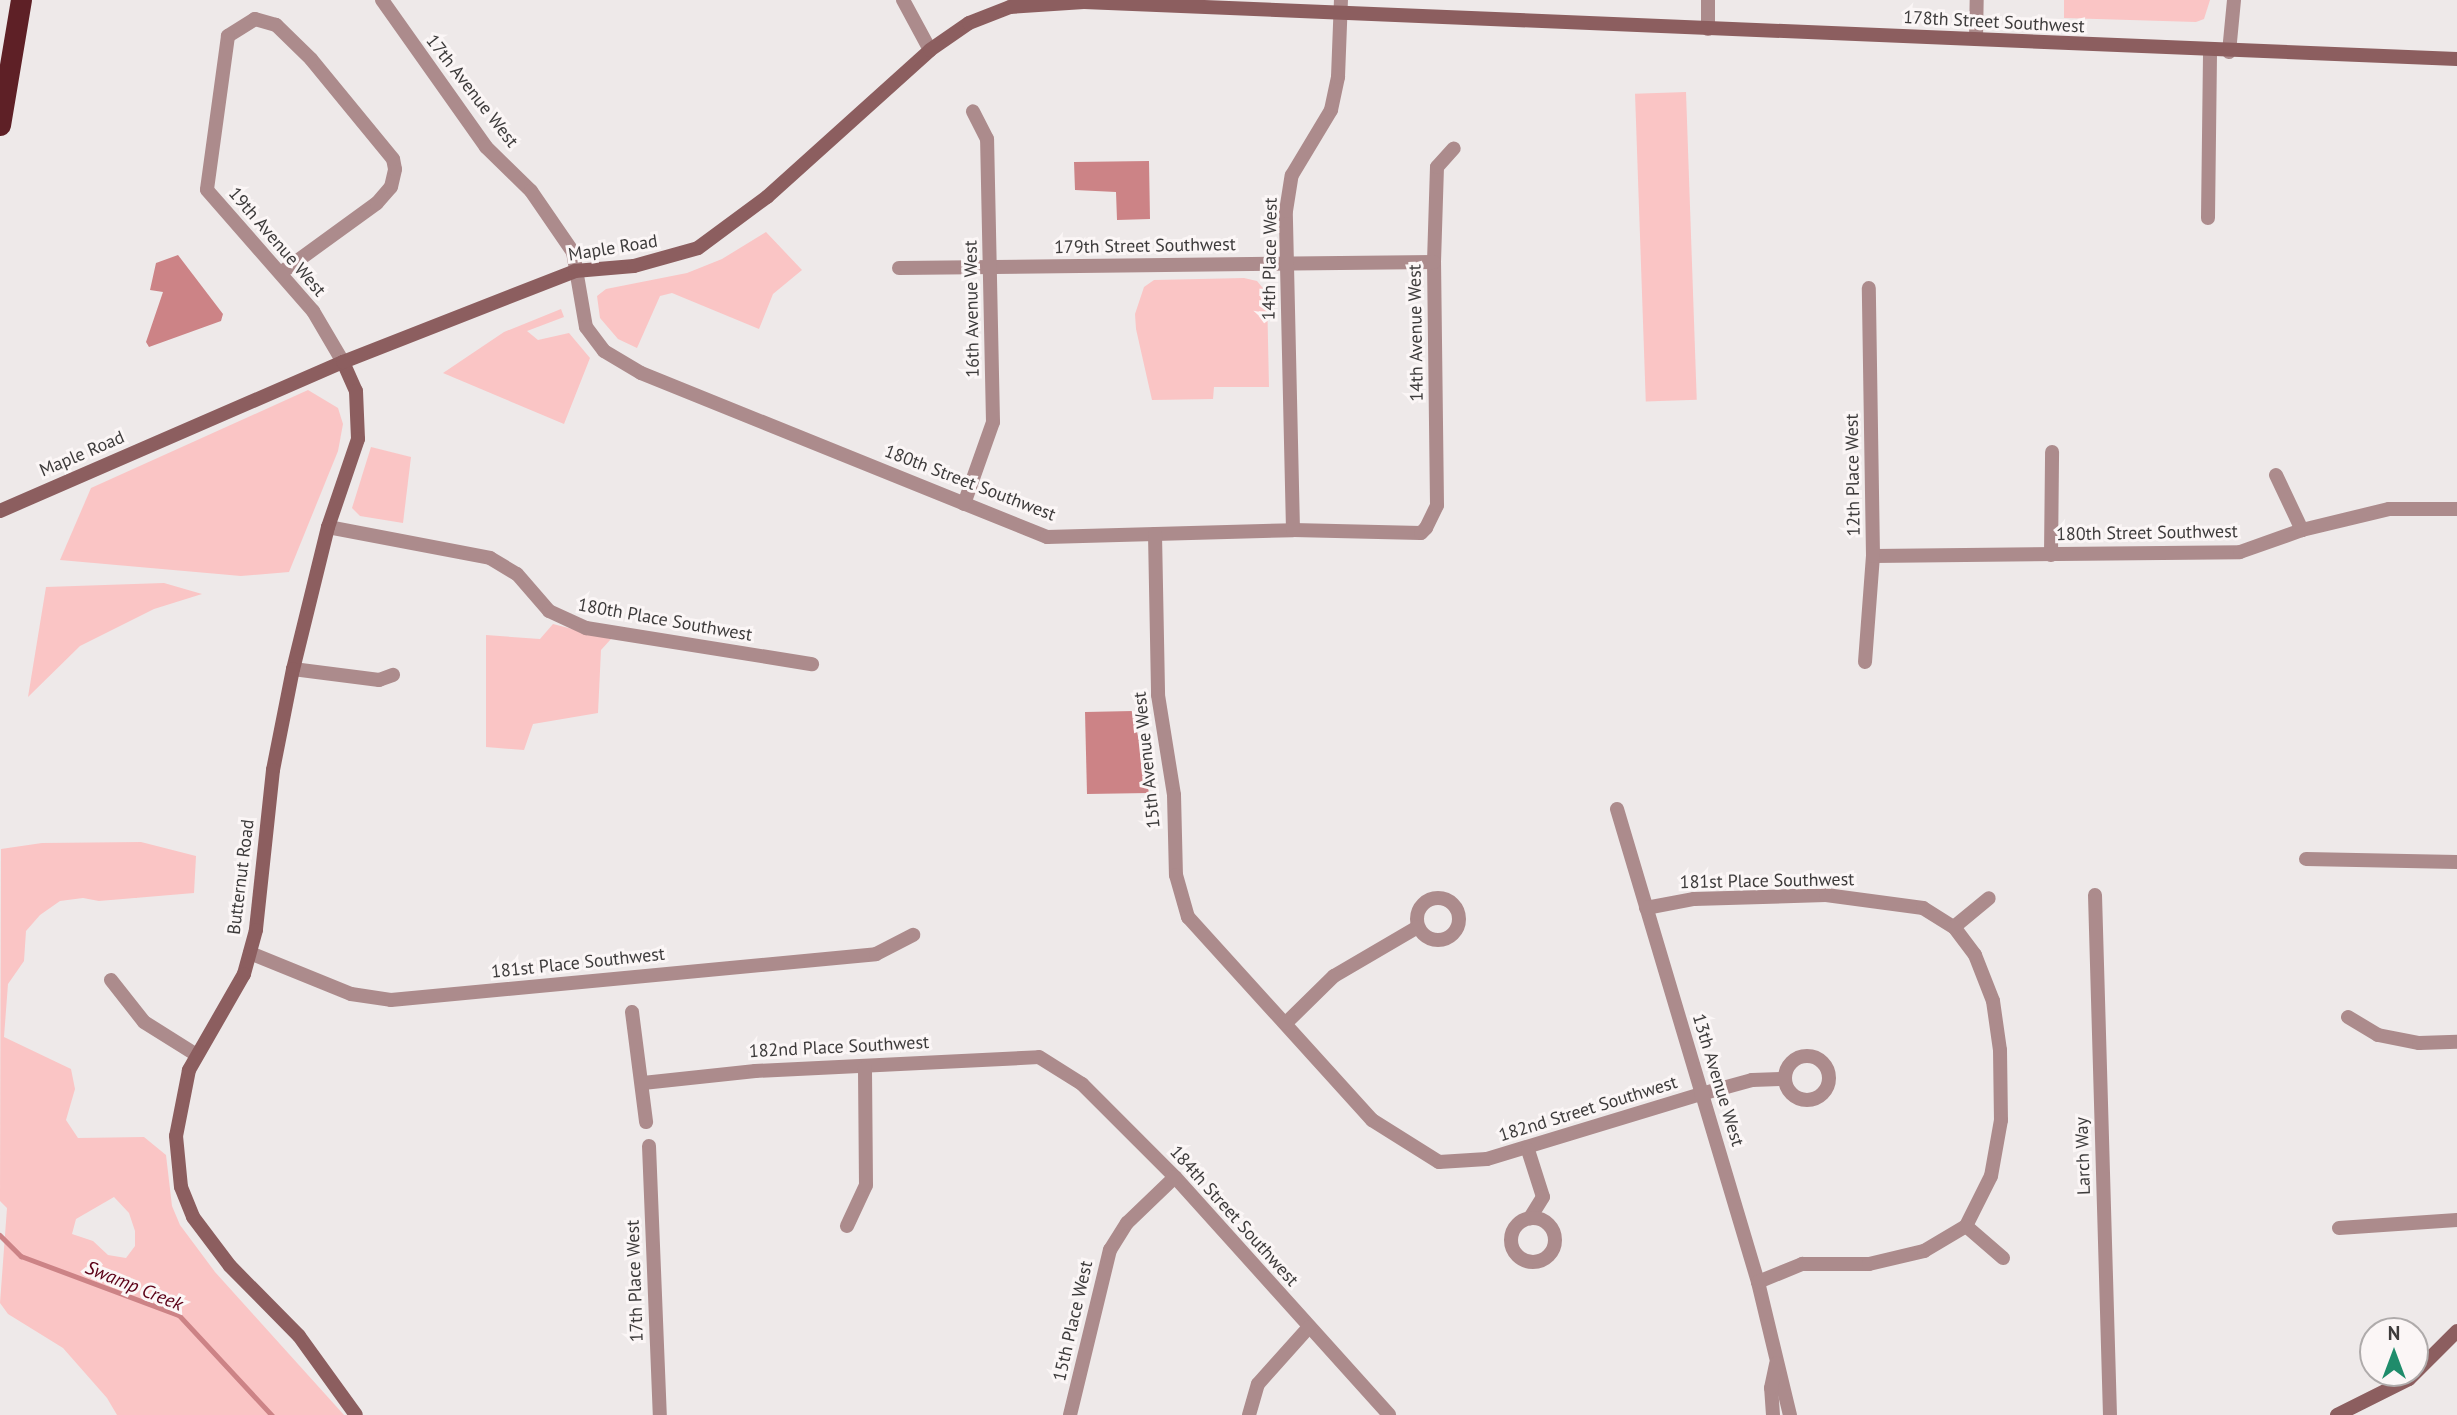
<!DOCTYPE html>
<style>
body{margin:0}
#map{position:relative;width:2457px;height:1415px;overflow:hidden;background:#eee9e9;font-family:"PT Sans",sans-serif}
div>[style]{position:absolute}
.green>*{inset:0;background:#fac5c5;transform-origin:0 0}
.water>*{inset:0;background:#cc8386}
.stream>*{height:4.5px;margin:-2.25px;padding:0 2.25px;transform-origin:2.25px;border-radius:2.25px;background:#cc8386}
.street>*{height:14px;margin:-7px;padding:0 7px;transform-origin:7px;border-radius:7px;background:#ac8b8c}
.street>.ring{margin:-7px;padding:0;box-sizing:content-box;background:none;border:14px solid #ac8b8c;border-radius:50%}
.secondary>*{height:14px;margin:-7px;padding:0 7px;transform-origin:7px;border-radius:7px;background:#8c5e5f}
.highway>*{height:21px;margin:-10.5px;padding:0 10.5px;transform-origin:10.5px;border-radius:10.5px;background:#5e2026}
span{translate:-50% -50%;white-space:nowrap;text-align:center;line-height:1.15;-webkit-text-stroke:6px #fbf6f6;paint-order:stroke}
.street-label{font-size:18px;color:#3d3b3b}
.water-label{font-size:19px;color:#5b0016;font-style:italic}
.north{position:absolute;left:2359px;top:1317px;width:70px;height:70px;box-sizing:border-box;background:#fbf6f6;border:2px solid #afabab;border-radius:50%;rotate:0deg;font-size:19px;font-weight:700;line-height:28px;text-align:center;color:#3d3b3b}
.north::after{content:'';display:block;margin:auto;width:24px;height:32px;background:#1f8c6b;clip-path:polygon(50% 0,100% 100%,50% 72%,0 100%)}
</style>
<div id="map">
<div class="green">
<i style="clip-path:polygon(2064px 0,2210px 0,2204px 19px,2196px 22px,2064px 18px)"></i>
<i style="left:1686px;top:92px;width:308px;height:51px;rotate:88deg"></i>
<i style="clip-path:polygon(766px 232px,802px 270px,773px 294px,759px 329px,672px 293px,660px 296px,637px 348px,618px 339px,600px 318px,597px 296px,606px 289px,687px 273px,722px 259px)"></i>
<i style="clip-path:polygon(1244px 278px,1257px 281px,1267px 293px,1269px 387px,1214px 387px,1213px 399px,1152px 400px,1136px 329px,1135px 314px,1144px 287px,1154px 280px)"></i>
<i style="clip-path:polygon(561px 309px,564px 317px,527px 331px,538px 340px,569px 333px,590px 358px,564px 424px,443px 373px,504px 332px)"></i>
<i style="clip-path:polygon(308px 390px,338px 408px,343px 424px,338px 451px,289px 572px,241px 576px,60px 560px,91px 488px)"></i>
<i style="clip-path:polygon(371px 447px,411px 457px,403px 523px,360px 516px,352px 508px)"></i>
<i style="clip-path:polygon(164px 583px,202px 594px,154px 609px,80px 646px,28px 697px,46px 587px)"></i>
<i style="clip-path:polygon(553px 624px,611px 639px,601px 650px,598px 713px,533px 724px,524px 750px,486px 747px,486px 635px,540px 639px)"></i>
<i style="clip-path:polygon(evenodd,141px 842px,196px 856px,194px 893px,99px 901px,83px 898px,60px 901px,40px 915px,26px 931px,24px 961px,8px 984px,4px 1037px,71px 1069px,75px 1089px,66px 1120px,78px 1138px,144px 1137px,166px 1155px,172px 1206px,180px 1225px,215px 1272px,344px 1415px,117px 1415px,107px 1398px,63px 1348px,8px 1314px,0 1303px,7px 1208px,0 1201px,1px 849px,42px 843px,141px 842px,114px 1197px,129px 1213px,135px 1231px,135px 1246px,126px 1258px,108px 1255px,93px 1241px,72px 1234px,76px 1219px,114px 1197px)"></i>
</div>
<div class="water">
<i style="clip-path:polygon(1149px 161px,1150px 219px,1117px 220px,1116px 192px,1075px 190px,1074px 162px)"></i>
<i style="clip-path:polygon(178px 255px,223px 314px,221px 321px,149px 347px,146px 342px,163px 292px,150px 290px,156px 263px)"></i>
<i style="clip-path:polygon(1133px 711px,1149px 793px,1087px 794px,1085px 712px)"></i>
</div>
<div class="stream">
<i style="left:0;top:1235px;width:30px;rotate:45deg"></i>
<i style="left:21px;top:1256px;width:169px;rotate:20.5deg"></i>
<i style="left:179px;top:1315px;width:137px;rotate:47.1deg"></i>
</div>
<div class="street">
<i style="left:382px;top:0;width:180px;rotate:54.7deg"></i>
<i style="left:486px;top:147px;width:63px;rotate:44.4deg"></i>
<i style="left:531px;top:191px;width:74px;rotate:55.5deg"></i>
<i style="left:573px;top:252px;width:76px;rotate:80.2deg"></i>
<i style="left:586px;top:327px;width:30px;rotate:53deg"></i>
<i style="left:604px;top:351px;width:43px;rotate:30.7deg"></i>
<i style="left:641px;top:373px;width:438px;rotate:22deg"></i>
<i style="left:1047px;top:537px;width:246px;rotate:-1.6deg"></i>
<i style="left:1293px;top:530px;width:128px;rotate:1.3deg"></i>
<i style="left:1421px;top:533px;width:7px;rotate:-45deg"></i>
<i style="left:1426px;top:528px;width:25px;rotate:-64deg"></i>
<i style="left:1437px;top:505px;width:243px;rotate:-90.7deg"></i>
<i style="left:1434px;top:262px;width:95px;rotate:-88.2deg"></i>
<i style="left:1437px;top:167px;width:25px;rotate:-48deg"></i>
<i style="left:903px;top:0;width:57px;rotate:61.6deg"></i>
<i style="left:1708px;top:0;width:29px;rotate:90deg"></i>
<i style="left:1976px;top:39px;width:39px;rotate:-89deg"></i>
<i style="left:2229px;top:52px;width:52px;rotate:-84.5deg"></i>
<i style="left:2208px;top:218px;width:167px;rotate:-89.3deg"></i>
<i style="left:899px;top:268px;width:535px;rotate:-0.64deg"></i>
<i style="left:282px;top:272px;width:117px;rotate:-36deg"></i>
<i style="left:377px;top:203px;width:21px;rotate:-49deg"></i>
<i style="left:391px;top:187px;width:18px;rotate:-77deg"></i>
<i style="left:395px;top:169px;width:10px;rotate:-101deg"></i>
<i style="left:393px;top:159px;width:129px;rotate:-129.4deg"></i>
<i style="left:311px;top:59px;width:49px;rotate:-135.8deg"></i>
<i style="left:276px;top:25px;width:22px;rotate:-164deg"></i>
<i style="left:255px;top:19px;width:32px;rotate:148deg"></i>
<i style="left:228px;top:36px;width:155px;rotate:97.8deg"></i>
<i style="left:207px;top:190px;width:161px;rotate:48.8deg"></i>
<i style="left:313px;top:311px;width:59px;rotate:59.5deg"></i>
<i style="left:2276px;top:475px;width:61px;rotate:64.7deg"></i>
<i style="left:964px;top:504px;width:87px;rotate:-70.5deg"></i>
<i style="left:993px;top:422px;width:283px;rotate:-91.2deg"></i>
<i style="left:987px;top:139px;width:31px;rotate:-117deg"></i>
<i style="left:328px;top:527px;width:165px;rotate:10.8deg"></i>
<i style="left:490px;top:558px;width:31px;rotate:31deg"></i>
<i style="left:517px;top:574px;width:49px;rotate:49.1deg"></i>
<i style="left:549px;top:611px;width:41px;rotate:24.7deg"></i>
<i style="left:586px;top:628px;width:229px;rotate:9.1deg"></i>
<i style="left:1293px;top:530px;width:319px;rotate:-91.3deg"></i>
<i style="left:1286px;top:211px;width:36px;rotate:-81deg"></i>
<i style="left:1292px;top:175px;width:76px;rotate:-59deg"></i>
<i style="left:1331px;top:110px;width:34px;rotate:-78deg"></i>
<i style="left:1338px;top:77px;width:77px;rotate:-87.8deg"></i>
<i style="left:1155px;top:534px;width:161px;rotate:88.9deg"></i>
<i style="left:1158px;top:695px;width:101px;rotate:80.9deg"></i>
<i style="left:1174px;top:795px;width:80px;rotate:88.6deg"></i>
<i style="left:1176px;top:875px;width:44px;rotate:74.1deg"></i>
<i style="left:1188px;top:917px;width:274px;rotate:47.8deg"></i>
<i style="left:1372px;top:1120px;width:79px;rotate:32.1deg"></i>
<i style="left:1439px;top:1162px;width:48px;rotate:-3.6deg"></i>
<i style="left:1487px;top:1159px;width:224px;rotate:-16.9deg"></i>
<i style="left:1701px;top:1094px;width:53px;rotate:-15.4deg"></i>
<i style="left:1752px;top:1080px;width:32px;rotate:-2deg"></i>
<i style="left:2051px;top:555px;width:103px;rotate:-89.4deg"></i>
<i style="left:1873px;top:556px;width:367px;rotate:-0.6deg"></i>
<i style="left:2240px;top:552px;width:66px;rotate:-19.5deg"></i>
<i style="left:2302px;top:530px;width:89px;rotate:-13.6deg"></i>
<i style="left:2389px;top:509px;width:68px"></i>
<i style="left:1865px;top:662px;width:106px;rotate:-85.7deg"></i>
<i style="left:1873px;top:556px;width:268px;rotate:-90.9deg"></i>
<i style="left:293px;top:669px;width:87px;rotate:7.3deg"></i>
<i style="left:379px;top:680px;width:15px;rotate:-20deg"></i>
<i style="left:1617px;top:809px;width:494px;rotate:73.4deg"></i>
<i style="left:1758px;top:1282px;width:137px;rotate:76.5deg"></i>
<i style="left:2306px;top:859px;width:151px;rotate:1.1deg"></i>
<i style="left:2095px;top:895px;width:520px;rotate:88.35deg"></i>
<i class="ring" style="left:1417px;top:898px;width:28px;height:28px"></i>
<i style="left:1646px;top:908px;width:49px;rotate:-10.6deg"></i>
<i style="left:1694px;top:899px;width:132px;rotate:-1.7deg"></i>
<i style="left:1826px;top:895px;width:98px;rotate:7.6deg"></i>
<i style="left:1923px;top:908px;width:36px;rotate:32deg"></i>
<i style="left:1954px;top:927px;width:35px;rotate:53deg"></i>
<i style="left:1975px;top:955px;width:49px;rotate:68.6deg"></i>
<i style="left:1993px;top:1001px;width:49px;rotate:81.9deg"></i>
<i style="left:2000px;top:1050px;width:70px;rotate:89.2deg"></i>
<i style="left:2001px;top:1120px;width:57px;rotate:100.1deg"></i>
<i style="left:1991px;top:1176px;width:56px;rotate:116.6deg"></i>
<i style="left:1954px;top:927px;width:45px;rotate:-39.6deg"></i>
<i style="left:250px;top:953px;width:109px;rotate:22.1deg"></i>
<i style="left:351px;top:994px;width:40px;rotate:8.5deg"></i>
<i style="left:391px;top:1000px;width:487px;rotate:-5.4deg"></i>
<i style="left:876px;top:954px;width:42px;rotate:-27.2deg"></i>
<i style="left:111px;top:980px;width:53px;rotate:51.8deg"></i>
<i style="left:144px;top:1022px;width:60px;rotate:32.1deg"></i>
<i style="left:632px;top:1012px;width:111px;rotate:82.7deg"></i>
<i style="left:2348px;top:1017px;width:35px;rotate:31deg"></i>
<i style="left:2378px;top:1035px;width:42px;rotate:11deg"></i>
<i style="left:2419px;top:1043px;width:38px;rotate:-2deg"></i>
<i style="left:1286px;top:1023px;width:67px;rotate:-44.4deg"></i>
<i style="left:1334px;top:976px;width:97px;rotate:-30.3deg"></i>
<i class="ring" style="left:1785px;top:1056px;width:30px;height:30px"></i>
<i style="left:643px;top:1083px;width:113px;rotate:-6.1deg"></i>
<i style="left:755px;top:1071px;width:284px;rotate:-2.8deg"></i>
<i style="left:1039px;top:1057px;width:51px;rotate:32.1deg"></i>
<i style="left:1082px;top:1084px;width:132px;rotate:45deg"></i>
<i style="left:1175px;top:1177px;width:320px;rotate:48deg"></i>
<i style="left:649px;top:1146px;width:269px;rotate:87.7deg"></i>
<i style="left:1528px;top:1150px;width:49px;rotate:72.3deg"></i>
<i style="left:1543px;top:1197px;width:25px;rotate:122deg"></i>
<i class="ring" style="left:1511px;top:1218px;width:30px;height:30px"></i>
<i style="left:847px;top:1226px;width:45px;rotate:-65.1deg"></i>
<i style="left:866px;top:1185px;width:117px;rotate:-90.5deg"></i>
<i style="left:2339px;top:1228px;width:118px;rotate:-3.9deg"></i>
<i style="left:1758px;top:1282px;width:48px;rotate:-22.2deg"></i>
<i style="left:1802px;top:1264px;width:67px"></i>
<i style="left:1869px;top:1264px;width:57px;rotate:-13.3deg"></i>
<i style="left:1924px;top:1251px;width:49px;rotate:-30.8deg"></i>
<i style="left:1966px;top:1226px;width:49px;rotate:40.9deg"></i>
<i style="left:1070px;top:1415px;width:170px;rotate:-76.4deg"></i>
<i style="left:1110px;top:1250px;width:32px;rotate:-58deg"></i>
<i style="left:1127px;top:1223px;width:66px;rotate:-43.8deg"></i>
<i style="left:1249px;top:1415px;width:32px;rotate:-74deg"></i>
<i style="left:1258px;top:1384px;width:76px;rotate:-48.2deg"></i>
<i style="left:1773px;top:1415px;width:27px;rotate:-94deg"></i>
<i style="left:1771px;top:1388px;width:25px;rotate:-78deg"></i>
</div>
<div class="secondary">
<i style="left:343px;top:362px;width:32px;rotate:66deg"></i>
<i style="left:356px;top:391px;width:48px;rotate:87.6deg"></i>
<i style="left:358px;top:439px;width:93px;rotate:108.8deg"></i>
<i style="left:328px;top:527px;width:146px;rotate:103.8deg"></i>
<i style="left:293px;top:669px;width:103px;rotate:101.2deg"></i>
<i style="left:273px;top:770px;width:161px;rotate:96.1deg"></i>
<i style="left:256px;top:930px;width:46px;rotate:105.3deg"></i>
<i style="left:244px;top:974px;width:111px;rotate:119.8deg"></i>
<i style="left:189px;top:1070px;width:67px;rotate:101.1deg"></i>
<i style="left:176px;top:1136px;width:51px;rotate:84.4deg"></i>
<i style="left:181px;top:1187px;width:32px;rotate:68deg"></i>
<i style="left:193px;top:1217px;width:61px;rotate:52.9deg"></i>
<i style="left:230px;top:1266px;width:98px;rotate:45.4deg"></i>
<i style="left:299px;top:1336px;width:97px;rotate:54.2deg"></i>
<i style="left:0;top:511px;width:374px;rotate:-23.5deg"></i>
<i style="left:343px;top:362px;width:249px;rotate:-21.4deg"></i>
<i style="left:575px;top:271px;width:59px;rotate:-4.8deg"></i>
<i style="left:634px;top:266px;width:66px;rotate:-15.7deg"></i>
<i style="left:698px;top:248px;width:86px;rotate:-36.5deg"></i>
<i style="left:767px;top:197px;width:219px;rotate:-42deg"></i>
<i style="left:930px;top:50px;width:47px;rotate:-34.7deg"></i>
<i style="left:969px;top:23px;width:44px;rotate:-21.3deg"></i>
<i style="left:1010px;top:7px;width:74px;rotate:-3.9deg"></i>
<i style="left:1084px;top:2px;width:1374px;rotate:2.38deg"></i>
<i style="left:2337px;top:1415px;width:80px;rotate:-26.6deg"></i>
<i style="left:2409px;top:1379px;width:68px;rotate:-45deg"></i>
</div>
<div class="highway">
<i style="left:0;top:125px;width:127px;rotate:-80.5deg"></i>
</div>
<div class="street-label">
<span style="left:1994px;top:22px;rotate:3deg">178th Street Southwest</span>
<span style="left:472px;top:91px;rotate:52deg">17th Avenue West</span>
<span style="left:277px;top:242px;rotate:49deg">19th Avenue West</span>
<span style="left:1145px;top:246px;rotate:-1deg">179th Street Southwest</span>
<span style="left:613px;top:248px;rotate:-9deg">Maple Road</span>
<span style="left:1270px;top:259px;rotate:-89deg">14th Place West</span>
<span style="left:972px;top:309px;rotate:-91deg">16th Avenue West</span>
<span style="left:1416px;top:333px;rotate:-91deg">14th Avenue West</span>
<span style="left:82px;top:454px;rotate:-23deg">Maple Road</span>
<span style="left:1853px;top:475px;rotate:-91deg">12th Place West</span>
<span style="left:970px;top:483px;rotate:21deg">180th Street Southwest</span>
<span style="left:2147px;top:533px;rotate:-1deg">180th Street Southwest</span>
<span style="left:665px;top:620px;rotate:10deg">180th Place Southwest</span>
<span style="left:1147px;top:760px;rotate:-96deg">15th Avenue West</span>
<span style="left:241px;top:877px;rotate:-83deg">Butternut Road</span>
<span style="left:1767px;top:881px;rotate:-1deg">181st Place Southwest</span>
<span style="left:578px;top:963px;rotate:-6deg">181st Place Southwest</span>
<span style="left:839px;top:1047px;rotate:-3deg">182nd Place Southwest</span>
<span style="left:1718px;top:1080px;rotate:73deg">13th Avenue West</span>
<span style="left:1588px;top:1109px;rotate:-17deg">182nd Street Southwest</span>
<span style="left:2083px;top:1156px;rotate:-92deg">Larch Way</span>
<span style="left:1234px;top:1216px;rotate:48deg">184th Street Southwest</span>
<span style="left:635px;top:1281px;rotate:-92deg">17th Place West</span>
<span style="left:1073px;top:1321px;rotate:-77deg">15th Place West</span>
</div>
<div class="water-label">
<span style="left:134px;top:1286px;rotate:22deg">Swamp Creek</span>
</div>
<div class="north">N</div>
</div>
